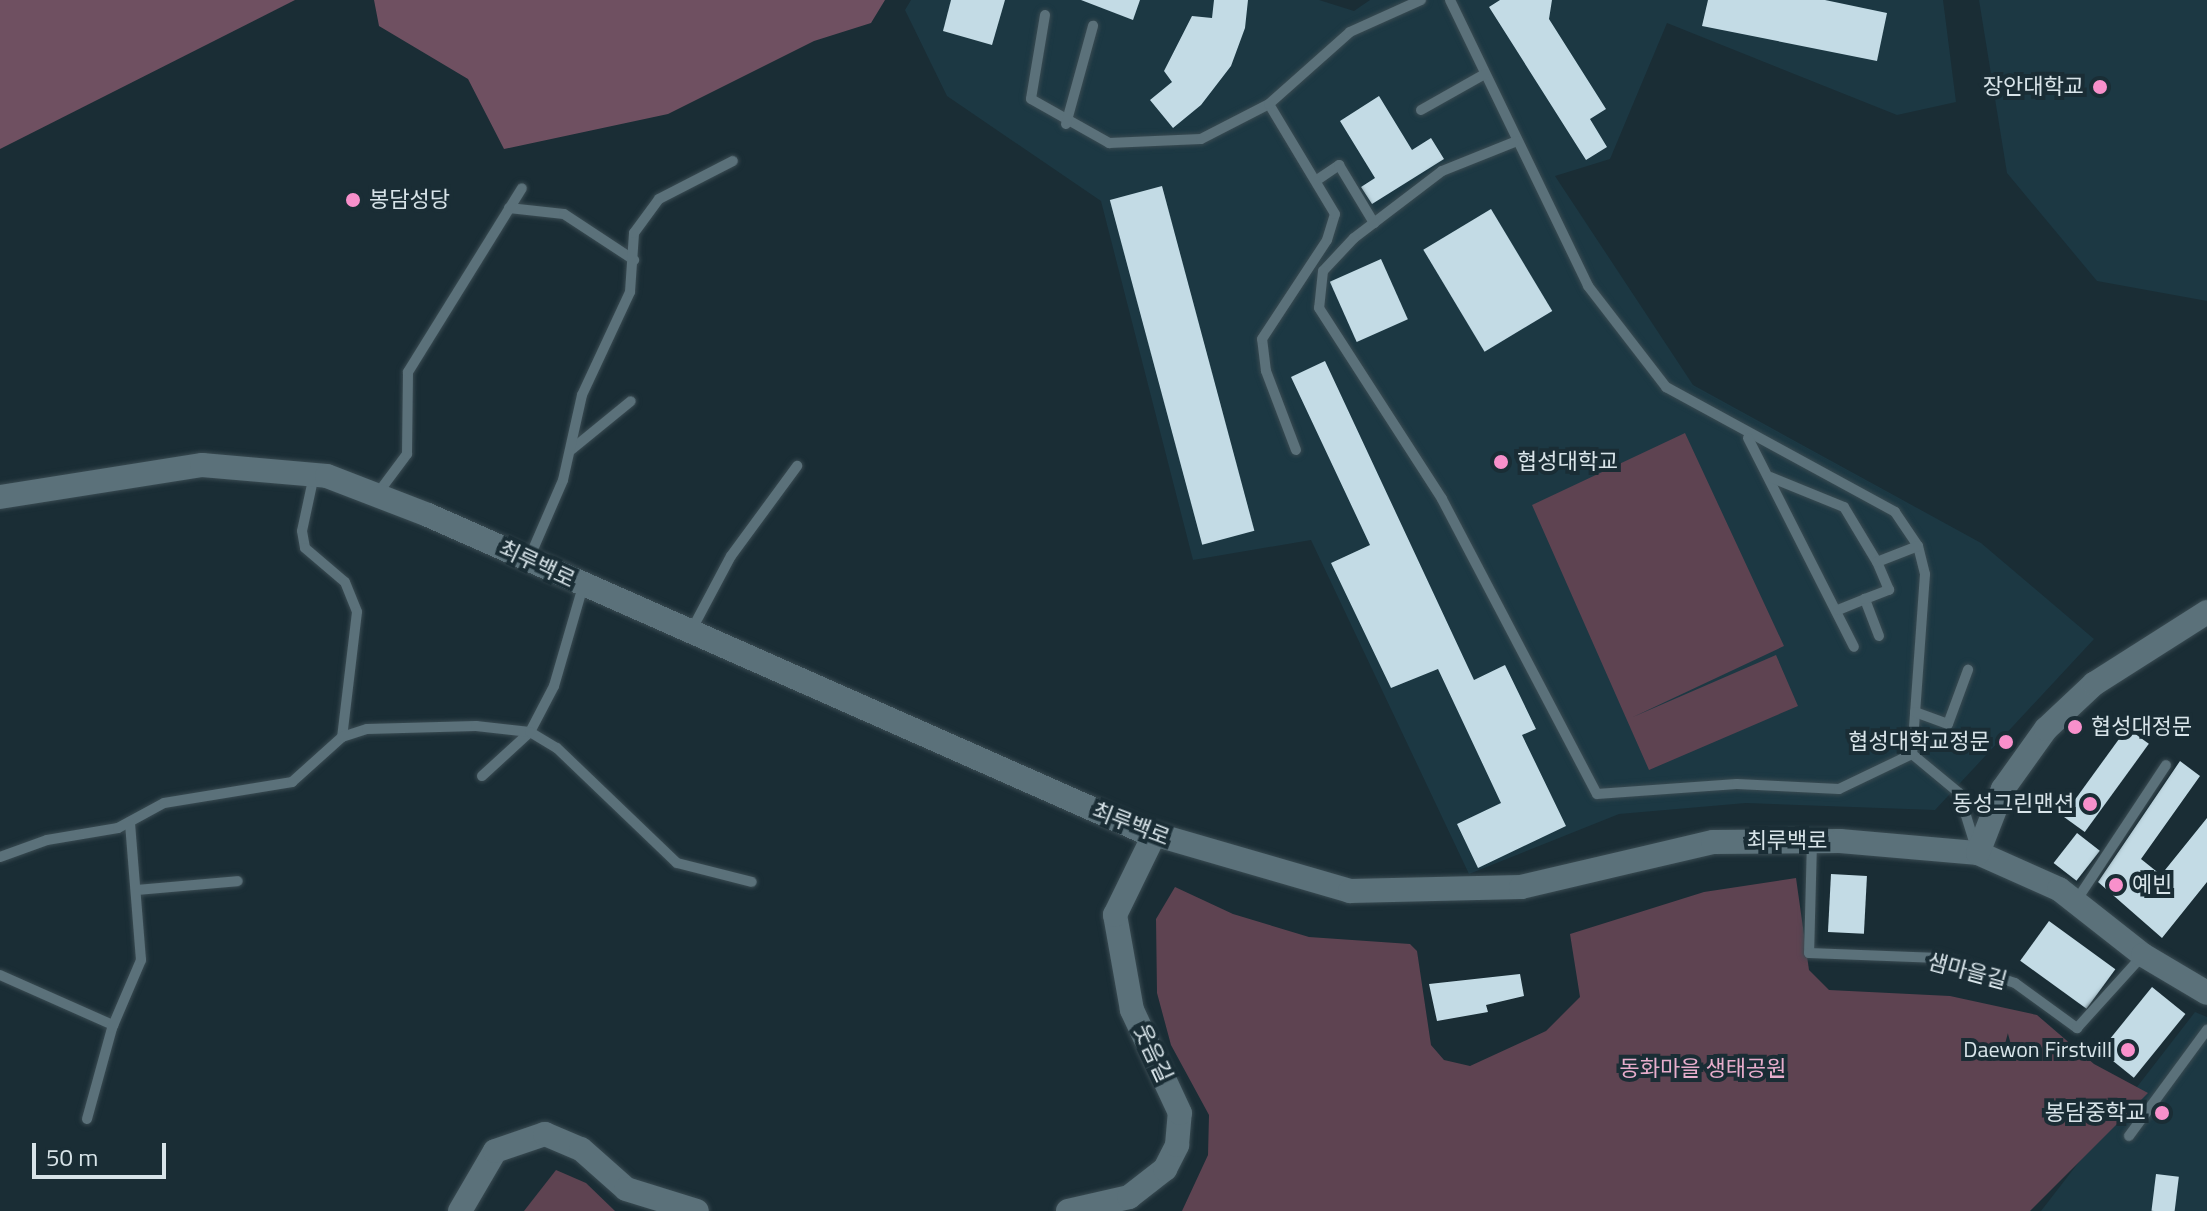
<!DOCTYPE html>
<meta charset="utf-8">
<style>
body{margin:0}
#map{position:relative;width:2207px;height:1211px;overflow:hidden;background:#1a2d35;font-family:"Titillium Web","Noto Sans KR",sans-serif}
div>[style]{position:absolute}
.built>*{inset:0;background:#1c3843}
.green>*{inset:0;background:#5e4351}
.forest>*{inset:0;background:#6f5061}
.building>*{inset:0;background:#c3dbe5;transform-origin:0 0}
.roads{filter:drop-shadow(0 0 2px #3a4b52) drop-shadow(0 0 2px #3a4b52)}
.service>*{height:10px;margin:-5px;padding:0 5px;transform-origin:5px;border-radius:5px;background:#5b717a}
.tertiary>*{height:24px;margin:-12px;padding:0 12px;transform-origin:12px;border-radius:12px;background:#5b717a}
.dots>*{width:22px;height:22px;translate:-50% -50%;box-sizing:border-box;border:4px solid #1a2d35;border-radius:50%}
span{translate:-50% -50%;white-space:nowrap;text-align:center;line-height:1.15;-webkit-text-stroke:8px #1a2d35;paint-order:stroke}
.poi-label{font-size:22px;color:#d8e4e9}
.right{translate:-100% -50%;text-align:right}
.left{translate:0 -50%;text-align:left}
.street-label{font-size:22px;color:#d8e4e9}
.park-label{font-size:22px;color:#e7adcc}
.scale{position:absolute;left:32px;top:1143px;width:134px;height:36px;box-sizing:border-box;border:4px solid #d8e4e9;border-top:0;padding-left:10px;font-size:24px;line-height:28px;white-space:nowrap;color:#d8e4e9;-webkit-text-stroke:6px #1a2d35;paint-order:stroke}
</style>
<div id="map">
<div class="built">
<i style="clip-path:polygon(911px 0,1319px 0,1354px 11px,1370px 0,1943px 0,1956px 102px,1897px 115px,1667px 23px,1610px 159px,1555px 176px,1693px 385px,1981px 543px,2094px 639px,1935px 810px,1746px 803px,1619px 814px,1469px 874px,1311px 540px,1193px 560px,1101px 201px,947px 96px,905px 10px)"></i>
<i style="clip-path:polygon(1979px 0,2207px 0,2207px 301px,2097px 281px,2007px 173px)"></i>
<i style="clip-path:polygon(2195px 1012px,2207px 1017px,2207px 1211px,2041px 1211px)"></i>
</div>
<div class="green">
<i style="clip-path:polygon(1685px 433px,1784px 646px,1633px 717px,1776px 655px,1798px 706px,1649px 770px,1532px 505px)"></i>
<i style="clip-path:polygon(1796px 878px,1809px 970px,1829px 990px,1950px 996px,2037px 1015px,2094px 1064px,2148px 1093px,2030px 1211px,1182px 1211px,1208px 1155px,1209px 1115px,1171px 1045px,1157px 993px,1156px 919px,1175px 887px,1233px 914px,1309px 937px,1410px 944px,1417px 951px,1431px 1045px,1444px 1060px,1470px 1066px,1546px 1031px,1580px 997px,1570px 934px,1704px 892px)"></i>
<i style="clip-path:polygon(556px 1170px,586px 1183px,615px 1211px,524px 1211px)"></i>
</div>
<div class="forest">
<i style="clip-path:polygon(0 0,295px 0,0 149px)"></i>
<i style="clip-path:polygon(374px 0,885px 0,871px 23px,814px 41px,668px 114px,504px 149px,468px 79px,379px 26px)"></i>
</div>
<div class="building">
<i style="clip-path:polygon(951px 0,1005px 0,992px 45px,943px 31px)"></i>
<i style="clip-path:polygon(1081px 0,1140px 0,1133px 20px)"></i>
<i style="clip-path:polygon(1214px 0,1248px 0,1245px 28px,1231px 66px,1201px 105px,1173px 128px,1150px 100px,1172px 82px,1164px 71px,1192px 16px,1212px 18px)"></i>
<i style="clip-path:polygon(1500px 0,1552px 0,1549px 19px,1606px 109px,1590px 119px,1607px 147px,1586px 160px,1489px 7px)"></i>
<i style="clip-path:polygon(1708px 0,1825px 0,1887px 13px,1877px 61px,1702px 26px)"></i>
<i style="clip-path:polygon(1379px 96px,1412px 150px,1431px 138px,1444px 159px,1372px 204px,1361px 187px,1375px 178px,1340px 121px)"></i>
<i style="left:1162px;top:186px;width:357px;height:54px;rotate:75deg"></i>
<i style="left:1491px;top:209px;width:119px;height:79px;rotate:59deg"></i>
<i style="left:1381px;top:259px;width:66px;height:56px;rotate:66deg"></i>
<i style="clip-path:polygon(1325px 361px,1474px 680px,1505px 665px,1536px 729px,1522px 735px,1566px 826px,1478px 868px,1457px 824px,1501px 803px,1438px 669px,1391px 688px,1331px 563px,1370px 545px,1291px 377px)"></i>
<i style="left:2127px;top:728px;width:27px;height:109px;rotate:36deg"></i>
<i style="clip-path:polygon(2180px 761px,2200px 776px,2141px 859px,2161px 875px,2207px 818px,2207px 882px,2162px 938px,2098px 882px)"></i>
<i style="left:2077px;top:833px;width:29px;height:38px;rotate:38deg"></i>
<i style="left:1831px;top:874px;width:36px;height:58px;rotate:3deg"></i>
<i style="left:2049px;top:921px;width:82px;height:49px;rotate:36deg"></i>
<i style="clip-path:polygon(1520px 974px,1524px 996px,1486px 1005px,1488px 1012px,1437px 1021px,1429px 984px)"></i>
<i style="left:2152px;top:987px;width:43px;height:82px;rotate:39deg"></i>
<i style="left:2156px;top:1174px;width:23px;height:37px;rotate:7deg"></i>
</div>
<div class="roads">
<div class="service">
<i style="left:1450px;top:0;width:318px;rotate:64.2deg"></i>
<i style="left:1588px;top:286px;width:128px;rotate:52.3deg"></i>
<i style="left:1666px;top:387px;width:261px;rotate:28.6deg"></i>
<i style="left:1895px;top:512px;width:41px;rotate:55.9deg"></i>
<i style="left:1918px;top:546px;width:29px;rotate:76deg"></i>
<i style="left:1925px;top:574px;width:180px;rotate:94.1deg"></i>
<i style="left:1912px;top:754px;width:61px;rotate:39.7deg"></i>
<i style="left:1959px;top:793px;width:58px;rotate:72.8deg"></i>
<i style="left:1045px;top:15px;width:85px;rotate:99.5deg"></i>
<i style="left:1031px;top:99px;width:90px;rotate:29.4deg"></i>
<i style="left:1109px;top:143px;width:92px;rotate:-2.5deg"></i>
<i style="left:1201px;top:139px;width:76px;rotate:-27.2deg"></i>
<i style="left:1421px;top:110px;width:73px;rotate:-29.4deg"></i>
<i style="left:1066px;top:124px;width:102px;rotate:-74.6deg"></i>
<i style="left:1517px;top:141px;width:81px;rotate:158.2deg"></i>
<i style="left:1442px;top:171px;width:111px;rotate:142.7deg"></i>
<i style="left:1354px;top:238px;width:45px;rotate:133.2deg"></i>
<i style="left:1323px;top:271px;width:37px;rotate:96deg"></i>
<i style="left:1319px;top:308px;width:227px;rotate:57.2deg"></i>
<i style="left:1442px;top:499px;width:333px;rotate:62.3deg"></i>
<i style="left:1597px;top:794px;width:140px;rotate:-4.1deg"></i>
<i style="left:1737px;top:784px;width:102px;rotate:2.8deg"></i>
<i style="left:1839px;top:789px;width:81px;rotate:-25.6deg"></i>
<i style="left:1317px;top:180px;width:27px;rotate:-34deg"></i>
<i style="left:1339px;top:165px;width:68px;rotate:58.9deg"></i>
<i style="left:509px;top:208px;width:55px;rotate:6.2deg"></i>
<i style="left:564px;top:214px;width:84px;rotate:33.3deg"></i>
<i style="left:1748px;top:438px;width:234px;rotate:63.1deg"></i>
<i style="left:571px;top:450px;width:77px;rotate:-39.2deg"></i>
<i style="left:1296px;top:450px;width:85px;rotate:-110.8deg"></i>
<i style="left:1266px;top:371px;width:32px;rotate:-97deg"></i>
<i style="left:1262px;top:339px;width:118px;rotate:-56.7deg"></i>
<i style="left:1327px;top:240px;width:27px;rotate:-73deg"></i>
<i style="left:1335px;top:214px;width:128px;rotate:-121deg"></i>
<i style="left:1269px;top:104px;width:108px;rotate:-41.6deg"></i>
<i style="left:1350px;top:32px;width:78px;rotate:-24.3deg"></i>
<i style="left:314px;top:475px;width:57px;rotate:102.1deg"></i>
<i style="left:302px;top:531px;width:17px;rotate:80deg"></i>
<i style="left:305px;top:548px;width:52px;rotate:40.4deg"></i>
<i style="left:345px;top:582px;width:32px;rotate:68deg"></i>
<i style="left:357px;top:612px;width:126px;rotate:96.8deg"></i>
<i style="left:1770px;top:477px;width:80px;rotate:22.1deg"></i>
<i style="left:1844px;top:507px;width:64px;rotate:59deg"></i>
<i style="left:378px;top:493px;width:49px;rotate:-53.4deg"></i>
<i style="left:407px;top:454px;width:82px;rotate:-89.3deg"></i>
<i style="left:408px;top:372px;width:216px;rotate:-58.2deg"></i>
<i style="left:528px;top:561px;width:88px;rotate:-66.6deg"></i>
<i style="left:563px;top:480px;width:87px;rotate:-77.4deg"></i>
<i style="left:582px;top:395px;width:114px;rotate:-65deg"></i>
<i style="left:630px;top:292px;width:59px;rotate:-86.1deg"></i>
<i style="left:634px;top:233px;width:42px;rotate:-53.7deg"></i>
<i style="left:659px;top:199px;width:83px;rotate:-27.2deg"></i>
<i style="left:1838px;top:610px;width:29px;rotate:-22deg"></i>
<i style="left:690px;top:633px;width:87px;rotate:-62deg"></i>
<i style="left:731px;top:556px;width:112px;rotate:-53.7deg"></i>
<i style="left:1879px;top:636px;width:40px;rotate:-111deg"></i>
<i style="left:1865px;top:599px;width:26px;rotate:-21deg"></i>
<i style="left:1889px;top:590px;width:30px;rotate:-113deg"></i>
<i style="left:1877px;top:562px;width:44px;rotate:-21.3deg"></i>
<i style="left:1915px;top:712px;width:35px;rotate:20deg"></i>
<i style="left:1948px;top:724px;width:58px;rotate:-69.7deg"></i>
<i style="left:482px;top:776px;width:65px;rotate:-42.5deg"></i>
<i style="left:530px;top:732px;width:52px;rotate:-62.4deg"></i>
<i style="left:554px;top:686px;width:104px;rotate:-73.8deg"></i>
<i style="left:1812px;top:841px;width:112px;rotate:91.5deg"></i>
<i style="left:1809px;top:953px;width:130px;rotate:2.2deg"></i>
<i style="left:1939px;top:958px;width:80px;rotate:18.2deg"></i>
<i style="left:2015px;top:983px;width:77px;rotate:36deg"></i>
<i style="left:2077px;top:1028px;width:98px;rotate:-47.9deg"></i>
<i style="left:0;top:857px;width:50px;rotate:-19.9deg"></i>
<i style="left:47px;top:840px;width:72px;rotate:-9.6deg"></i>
<i style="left:118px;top:828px;width:52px;rotate:-28.5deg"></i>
<i style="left:164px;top:803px;width:130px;rotate:-9.3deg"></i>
<i style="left:292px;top:782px;width:67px;rotate:-42deg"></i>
<i style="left:342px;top:737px;width:26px;rotate:-18deg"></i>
<i style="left:367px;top:729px;width:109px;rotate:-1.6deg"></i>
<i style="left:476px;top:726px;width:54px;rotate:6.3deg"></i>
<i style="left:530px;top:732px;width:31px;rotate:31deg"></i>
<i style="left:557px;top:748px;width:166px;rotate:43.8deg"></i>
<i style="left:677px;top:863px;width:77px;rotate:14.2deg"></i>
<i style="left:136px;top:890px;width:102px;rotate:-5deg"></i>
<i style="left:2076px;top:901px;width:163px;rotate:-56.5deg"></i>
<i style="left:0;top:975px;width:124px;rotate:23.9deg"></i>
<i style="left:87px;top:1119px;width:94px;rotate:-74.6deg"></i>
<i style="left:112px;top:1028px;width:74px;rotate:-66.9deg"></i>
<i style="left:141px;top:960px;width:138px;rotate:-94.6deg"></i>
<i style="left:2129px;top:1136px;width:132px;rotate:-53.7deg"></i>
</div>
<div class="tertiary">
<i style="left:0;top:497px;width:205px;rotate:-9deg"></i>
<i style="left:202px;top:465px;width:125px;rotate:5deg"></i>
<i style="left:327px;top:476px;width:108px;rotate:21.1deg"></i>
<i style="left:428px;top:515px;width:779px;rotate:23.87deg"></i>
<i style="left:1140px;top:830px;width:219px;rotate:16.2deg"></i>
<i style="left:1350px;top:891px;width:171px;rotate:-1.3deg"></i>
<i style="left:1521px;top:887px;width:197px;rotate:-13.2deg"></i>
<i style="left:1713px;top:842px;width:127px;rotate:-0.5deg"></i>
<i style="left:1840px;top:841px;width:139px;rotate:5deg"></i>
<i style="left:1978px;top:853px;width:89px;rotate:24deg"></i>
<i style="left:2059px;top:889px;width:107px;rotate:38.2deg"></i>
<i style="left:2143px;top:955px;width:74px;rotate:30.7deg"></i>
<i style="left:1978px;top:853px;width:69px;rotate:-68.7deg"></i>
<i style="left:2003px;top:789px;width:74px;rotate:-54.4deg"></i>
<i style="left:2046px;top:729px;width:66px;rotate:-43.2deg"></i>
<i style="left:2094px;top:684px;width:134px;rotate:-32.5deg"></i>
<i style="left:460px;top:1211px;width:69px;rotate:-59.7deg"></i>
<i style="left:495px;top:1151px;width:53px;rotate:-18.8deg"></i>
<i style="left:545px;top:1134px;width:39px;rotate:23deg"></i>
<i style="left:581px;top:1149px;width:60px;rotate:41.6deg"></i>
<i style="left:626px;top:1189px;width:74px;rotate:17.2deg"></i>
<i style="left:1068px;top:1211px;width:63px;rotate:-12.9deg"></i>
<i style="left:1129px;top:1197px;width:46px;rotate:-37.9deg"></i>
<i style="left:1165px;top:1169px;width:27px;rotate:-63deg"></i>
<i style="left:1177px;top:1145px;width:32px;rotate:-85deg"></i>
<i style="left:1180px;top:1113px;width:114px;rotate:-115deg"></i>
<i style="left:1132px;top:1010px;width:97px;rotate:-100.1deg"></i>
<i style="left:1115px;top:915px;width:89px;rotate:-64deg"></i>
</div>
</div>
<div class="dots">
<i style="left:2100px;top:87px;background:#f890cb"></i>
<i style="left:353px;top:200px;background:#f890cb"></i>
<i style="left:1501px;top:462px;background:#f890cb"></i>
<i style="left:2075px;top:727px;background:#f890cb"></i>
<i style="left:2006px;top:742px;background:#f890cb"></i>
<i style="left:2090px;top:804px;background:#f890cb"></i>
<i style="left:2116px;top:885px;background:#f890cb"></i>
<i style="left:2128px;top:1050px;background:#f890cb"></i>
<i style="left:2162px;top:1113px;background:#f890cb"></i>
</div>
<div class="poi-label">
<span class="right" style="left:2084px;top:87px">장안대학교</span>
<span class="left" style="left:369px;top:200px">봉담성당</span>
<span class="left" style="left:1517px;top:462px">협성대학교</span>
<span class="left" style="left:2091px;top:727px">협성대정문</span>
<span class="right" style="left:1990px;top:742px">협성대학교정문</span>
<span class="right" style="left:2074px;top:804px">동성그린맨션</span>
<span class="left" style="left:2132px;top:885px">예빈</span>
<span class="right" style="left:2112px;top:1050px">Daewon Firstvill</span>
<span class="right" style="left:2146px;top:1113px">봉담중학교</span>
</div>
<div class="street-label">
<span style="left:537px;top:564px;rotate:25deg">최루백로</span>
<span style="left:1131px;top:824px;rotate:21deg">최루백로</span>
<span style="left:1787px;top:841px">최루백로</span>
<span style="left:1967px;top:971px;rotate:15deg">샘마을길</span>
<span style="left:1153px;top:1053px;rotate:65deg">웃음길</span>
</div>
<div class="park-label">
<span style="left:1703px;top:1069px">동화마을 생태공원</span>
</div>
<div class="scale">50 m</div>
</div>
